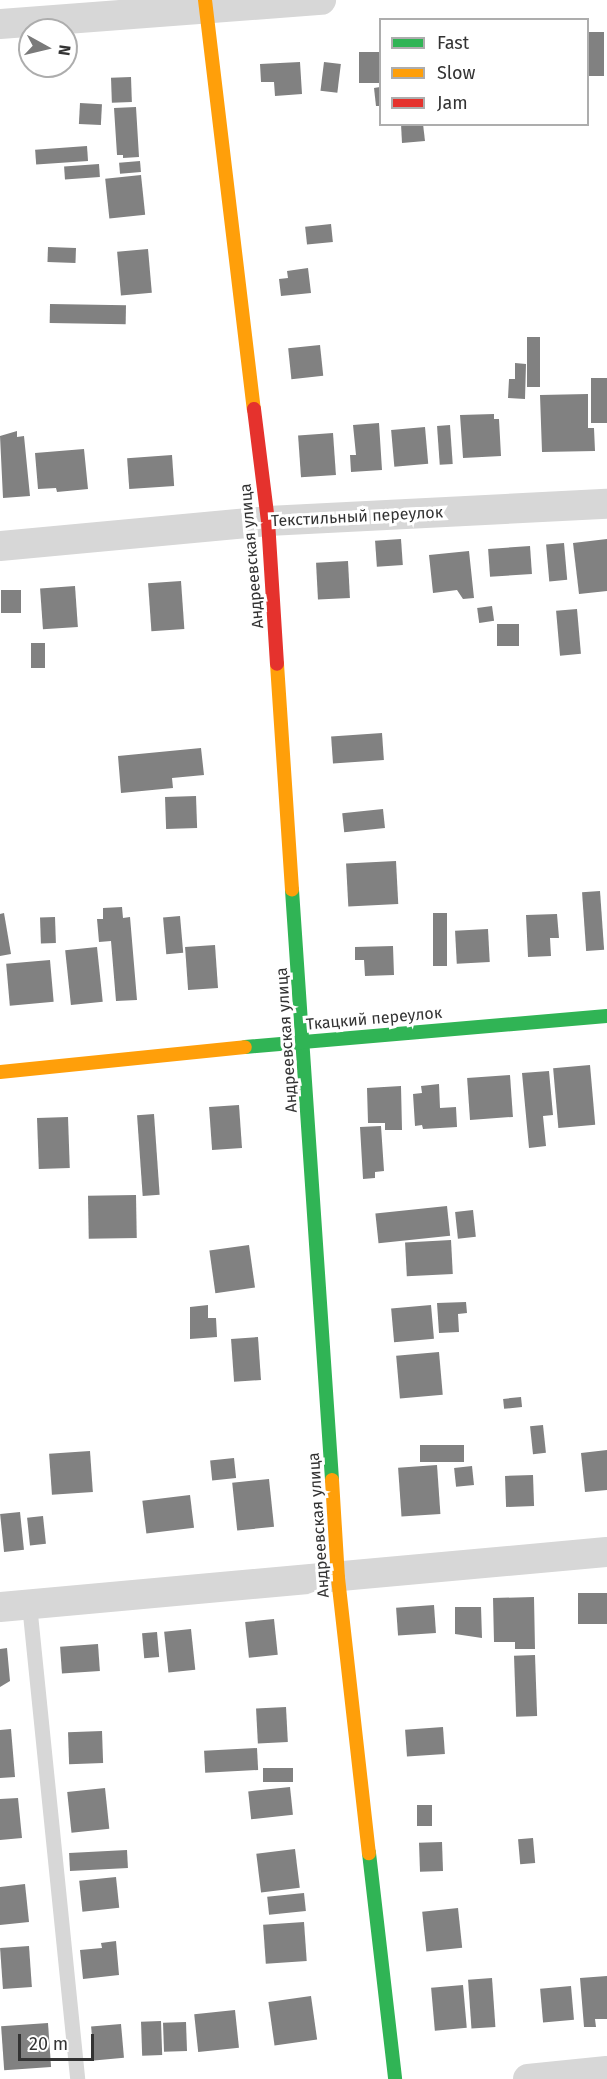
<!DOCTYPE html>
<meta charset="utf-8">
<style>
body{margin:0}
#map{position:relative;width:607px;height:2079px;overflow:hidden;background:#fff;font-family:"Fira Sans",sans-serif}
div>[style]{position:absolute}
.building>*{inset:0;background:#818181;transform-origin:0 0}
.lane>*{height:15px;margin:-7.5px;padding:0 7.5px;transform-origin:7.5px;border-radius:7.5px;background:#d7d7d7}
.street>*{height:30px;margin:-15px;padding:0 15px;transform-origin:15px;border-radius:15px;background:#d7d7d7}
.fast>*{height:14px;margin:-7px;padding:0 7px;transform-origin:7px;border-radius:7px;background:#30b455}
.slow>*{height:14px;margin:-7px;padding:0 7px;transform-origin:7px;border-radius:7px;background:#ff9f0a}
.jam>*{height:14px;margin:-7px;padding:0 7px;transform-origin:7px;border-radius:7px;background:#e5322d}
span{translate:-50% -50%;white-space:nowrap;text-align:center;line-height:1.15;-webkit-text-stroke:6px #fff;paint-order:stroke}
.street-label{font-size:16px;color:#333}
.legend{position:absolute;left:379px;top:18px;width:210px;height:108px;box-sizing:border-box;background:#fff;border:2px solid #adadad;margin:0;padding:8px 10px;list-style:none;font-size:18px;color:#333}
.legend li{display:flex;align-items:center;gap:12px;height:30px}
.legend b{width:30px;border:2px solid #adadad}
.north{position:absolute;left:18px;top:18px;width:60px;height:60px;box-sizing:border-box;background:#fff;border:2px solid #adadad;border-radius:50%;rotate:98deg;font-size:16px;font-weight:700;line-height:24px;text-align:center;color:#333}
.north::after{content:'';display:block;margin:auto;width:21px;height:27px;background:#7a7a7a;clip-path:polygon(50% 0,100% 100%,50% 72%,0 100%)}
.scale{position:absolute;left:18px;top:2034px;width:76px;height:27px;box-sizing:border-box;border:3px solid #333;border-top:0;padding-left:8px;font-size:18px;line-height:21px;white-space:nowrap;color:#333;-webkit-text-stroke:4px #fff;paint-order:stroke}
</style>
<div id="map">
<div class="building">
<i style="left:588px;top:32px;width:16px;height:44px"></i>
<i style="left:380px;top:52px;width:31px;height:21px;rotate:90deg"></i>
<i style="clip-path:polygon(300px 62px,302px 94px,275px 96px,274px 82px,261px 82px,260px 64px)"></i>
<i style="left:324px;top:62px;width:17px;height:29px;rotate:7deg"></i>
<i style="left:131px;top:77px;width:25px;height:20px;rotate:88deg"></i>
<i style="clip-path:polygon(380px 87px,380px 106px,376px 106px,374px 88px)"></i>
<i style="left:80px;top:103px;width:22px;height:21px;rotate:3deg"></i>
<i style="clip-path:polygon(136px 107px,139px 157px,123px 158px,123px 155px,117px 155px,114px 108px)"></i>
<i style="clip-path:polygon(401px 124px,423px 124px,425px 141px,402px 143px)"></i>
<i style="left:87px;top:146px;width:15px;height:52px;rotate:86deg"></i>
<i style="left:140px;top:161px;width:11px;height:21px;rotate:85deg"></i>
<i style="left:99px;top:164px;width:13px;height:35px;rotate:86deg"></i>
<i style="left:141px;top:175px;width:40px;height:36px;rotate:84deg"></i>
<i style="left:331px;top:224px;width:18px;height:26px;rotate:84deg"></i>
<i style="left:48px;top:247px;width:28px;height:15px;rotate:2deg"></i>
<i style="left:148px;top:249px;width:44px;height:31px;rotate:85deg"></i>
<i style="clip-path:polygon(308px 268px,311px 293px,281px 296px,279px 279px,288px 278px,287px 271px)"></i>
<i style="left:50px;top:304px;width:76px;height:19px;rotate:1deg"></i>
<i style="left:527px;top:337px;width:13px;height:50px"></i>
<i style="left:320px;top:345px;width:31px;height:32px;rotate:84deg"></i>
<i style="clip-path:polygon(515px 363px,526px 364px,525px 399px,508px 398px,509px 379px,515px 379px)"></i>
<i style="left:607px;top:378px;width:45px;height:16px;rotate:90deg"></i>
<i style="clip-path:polygon(588px 394px,588px 428px,594px 428px,595px 451px,542px 452px,540px 395px)"></i>
<i style="clip-path:polygon(494px 414px,494px 419px,499px 419px,501px 456px,463px 458px,460px 415px)"></i>
<i style="clip-path:polygon(379px 423px,382px 470px,351px 472px,350px 455px,356px 455px,353px 425px)"></i>
<i style="left:450px;top:425px;width:39px;height:13px;rotate:86deg"></i>
<i style="left:425px;top:427px;width:37px;height:34px;rotate:85deg"></i>
<i style="clip-path:polygon(17px 431px,17px 437px,24px 436px,30px 496px,3px 498px,0 436px)"></i>
<i style="left:333px;top:433px;width:42px;height:35px;rotate:86deg"></i>
<i style="clip-path:polygon(84px 449px,88px 489px,57px 492px,56px 488px,38px 489px,35px 453px)"></i>
<i style="left:172px;top:455px;width:31px;height:45px;rotate:86deg"></i>
<i style="left:401px;top:539px;width:26px;height:26px;rotate:86deg"></i>
<i style="clip-path:polygon(607px 539px,607px 591px,579px 594px,573px 543px)"></i>
<i style="left:564px;top:543px;width:37px;height:18px;rotate:85deg"></i>
<i style="left:530px;top:546px;width:28px;height:42px;rotate:86deg"></i>
<i style="clip-path:polygon(469px 551px,474px 598px,463px 599px,457px 590px,433px 593px,429px 555px)"></i>
<i style="left:348px;top:561px;width:37px;height:32px;rotate:87deg"></i>
<i style="left:181px;top:581px;width:48px;height:33px;rotate:86deg"></i>
<i style="left:75px;top:586px;width:41px;height:35px;rotate:86deg"></i>
<i style="left:21px;top:590px;width:23px;height:20px;rotate:90deg"></i>
<i style="left:492px;top:606px;width:15px;height:15px;rotate:82deg"></i>
<i style="left:577px;top:609px;width:45px;height:21px;rotate:85deg"></i>
<i style="left:497px;top:624px;width:22px;height:22px"></i>
<i style="left:31px;top:643px;width:14px;height:25px"></i>
<i style="left:382px;top:733px;width:27px;height:51px;rotate:86deg"></i>
<i style="clip-path:polygon(201px 748px,204px 775px,172px 778px,173px 788px,121px 793px,118px 756px)"></i>
<i style="left:196px;top:796px;width:32px;height:31px;rotate:88deg"></i>
<i style="left:383px;top:809px;width:19px;height:41px;rotate:84deg"></i>
<i style="left:396px;top:861px;width:43px;height:50px;rotate:87deg"></i>
<i style="left:600px;top:891px;width:59px;height:18px;rotate:86deg"></i>
<i style="clip-path:polygon(122px 907px,123px 918px,130px 917px,137px 1000px,116px 1001px,111px 941px,99px 942px,97px 919px,103px 919px,103px 908px)"></i>
<i style="clip-path:polygon(4px 913px,11px 954px,0 956px,0 914px)"></i>
<i style="left:433px;top:913px;width:14px;height:53px"></i>
<i style="clip-path:polygon(557px 914px,559px 938px,550px 938px,551px 956px,528px 957px,526px 915px)"></i>
<i style="left:180px;top:916px;width:37px;height:17px;rotate:85deg"></i>
<i style="left:55px;top:917px;width:26px;height:15px;rotate:88deg"></i>
<i style="left:488px;top:929px;width:33px;height:33px;rotate:87deg"></i>
<i style="left:215px;top:945px;width:43px;height:30px;rotate:86deg"></i>
<i style="clip-path:polygon(393px 946px,394px 975px,365px 976px,364px 960px,355px 960px,355px 947px)"></i>
<i style="left:97px;top:947px;width:55px;height:32px;rotate:84deg"></i>
<i style="left:50px;top:960px;width:42px;height:44px;rotate:85deg"></i>
<i style="left:590px;top:1065px;width:60px;height:37px;rotate:85deg"></i>
<i style="clip-path:polygon(549px 1071px,553px 1115px,543px 1116px,546px 1146px,529px 1148px,522px 1073px)"></i>
<i style="left:510px;top:1075px;width:42px;height:43px;rotate:86deg"></i>
<i style="clip-path:polygon(439px 1084px,440px 1108px,456px 1107px,457px 1127px,423px 1129px,422px 1125px,415px 1126px,413px 1094px,422px 1093px,421px 1086px)"></i>
<i style="clip-path:polygon(401px 1086px,402px 1130px,385px 1130px,385px 1123px,368px 1123px,367px 1088px)"></i>
<i style="left:239px;top:1105px;width:43px;height:30px;rotate:86deg"></i>
<i style="left:154px;top:1114px;width:81px;height:17px;rotate:86deg"></i>
<i style="left:68px;top:1117px;width:51px;height:31px;rotate:88deg"></i>
<i style="clip-path:polygon(381px 1126px,384px 1171px,375px 1172px,375px 1178px,363px 1179px,360px 1127px)"></i>
<i style="left:136px;top:1195px;width:43px;height:48px;rotate:89deg"></i>
<i style="left:447px;top:1206px;width:30px;height:72px;rotate:84deg"></i>
<i style="left:473px;top:1210px;width:27px;height:18px;rotate:84deg"></i>
<i style="left:451px;top:1240px;width:34px;height:46px;rotate:87deg"></i>
<i style="left:249px;top:1245px;width:43px;height:40px;rotate:82deg"></i>
<i style="clip-path:polygon(466px 1302px,467px 1313px,458px 1314px,459px 1332px,439px 1333px,437px 1303px)"></i>
<i style="clip-path:polygon(208px 1305px,208px 1318px,216px 1318px,217px 1337px,190px 1339px,190px 1307px)"></i>
<i style="left:431px;top:1305px;width:34px;height:40px;rotate:85deg"></i>
<i style="left:258px;top:1337px;width:43px;height:27px;rotate:86deg"></i>
<i style="left:439px;top:1352px;width:43px;height:43px;rotate:85deg"></i>
<i style="left:521px;top:1397px;width:10px;height:18px;rotate:84deg"></i>
<i style="left:543px;top:1425px;width:28px;height:13px;rotate:84deg"></i>
<i style="left:420px;top:1445px;width:44px;height:17px"></i>
<i style="clip-path:polygon(607px 1450px,607px 1490px,585px 1492px,581px 1453px)"></i>
<i style="left:90px;top:1451px;width:41px;height:41px;rotate:86deg"></i>
<i style="left:234px;top:1458px;width:20px;height:24px;rotate:84deg"></i>
<i style="left:437px;top:1465px;width:49px;height:39px;rotate:86deg"></i>
<i style="left:472px;top:1466px;width:19px;height:18px;rotate:84deg"></i>
<i style="left:533px;top:1475px;width:31px;height:28px;rotate:88deg"></i>
<i style="left:269px;top:1479px;width:48px;height:37px;rotate:84deg"></i>
<i style="left:190px;top:1495px;width:33px;height:48px;rotate:83deg"></i>
<i style="left:20px;top:1512px;width:38px;height:20px;rotate:84deg"></i>
<i style="left:43px;top:1516px;width:28px;height:16px;rotate:84deg"></i>
<i style="left:607px;top:1593px;width:31px;height:29px;rotate:90deg"></i>
<i style="clip-path:polygon(534px 1597px,535px 1649px,515px 1649px,515px 1642px,494px 1642px,493px 1598px)"></i>
<i style="left:434px;top:1605px;width:28px;height:38px;rotate:86deg"></i>
<i style="clip-path:polygon(455px 1607px,481px 1607px,482px 1638px,455px 1634px)"></i>
<i style="left:274px;top:1619px;width:36px;height:29px;rotate:84deg"></i>
<i style="left:191px;top:1629px;width:41px;height:27px;rotate:84deg"></i>
<i style="left:157px;top:1632px;width:25px;height:15px;rotate:85deg"></i>
<i style="left:98px;top:1644px;width:27px;height:38px;rotate:86deg"></i>
<i style="clip-path:polygon(7px 1648px,10px 1681px,0 1687px,0 1649px)"></i>
<i style="left:535px;top:1655px;width:61px;height:21px;rotate:88deg"></i>
<i style="left:286px;top:1707px;width:35px;height:30px;rotate:87deg"></i>
<i style="left:443px;top:1727px;width:27px;height:38px;rotate:86deg"></i>
<i style="clip-path:polygon(11px 1729px,15px 1777px,0 1778px,0 1730px)"></i>
<i style="left:102px;top:1731px;width:32px;height:34px;rotate:88deg"></i>
<i style="left:257px;top:1748px;width:22px;height:53px;rotate:87deg"></i>
<i style="left:263px;top:1768px;width:30px;height:14px"></i>
<i style="left:290px;top:1787px;width:28px;height:42px;rotate:84deg"></i>
<i style="left:105px;top:1788px;width:41px;height:38px;rotate:84deg"></i>
<i style="clip-path:polygon(18px 1798px,22px 1838px,0 1840px,0 1799px)"></i>
<i style="left:417px;top:1805px;width:15px;height:21px"></i>
<i style="left:533px;top:1838px;width:25px;height:15px;rotate:85deg"></i>
<i style="left:442px;top:1842px;width:29px;height:23px;rotate:88deg"></i>
<i style="left:295px;top:1849px;width:39px;height:39px;rotate:83deg"></i>
<i style="left:127px;top:1850px;width:18px;height:58px;rotate:87deg"></i>
<i style="left:116px;top:1877px;width:31px;height:37px;rotate:84deg"></i>
<i style="clip-path:polygon(25px 1884px,29px 1922px,0 1925px,0 1887px)"></i>
<i style="left:304px;top:1893px;width:18px;height:37px;rotate:84deg"></i>
<i style="left:458px;top:1908px;width:40px;height:36px;rotate:84deg"></i>
<i style="left:304px;top:1922px;width:39px;height:41px;rotate:86deg"></i>
<i style="clip-path:polygon(116px 1941px,119px 1975px,83px 1979px,80px 1950px,102px 1948px,101px 1943px)"></i>
<i style="left:29px;top:1946px;width:41px;height:29px;rotate:86deg"></i>
<i style="clip-path:polygon(607px 1976px,607px 2019px,595px 2019px,596px 2027px,584px 2027px,580px 1978px)"></i>
<i style="left:492px;top:1978px;width:49px;height:24px;rotate:86deg"></i>
<i style="left:463px;top:1985px;width:43px;height:32px;rotate:85deg"></i>
<i style="left:571px;top:1986px;width:34px;height:31px;rotate:85deg"></i>
<i style="left:311px;top:1996px;width:44px;height:43px;rotate:82deg"></i>
<i style="left:235px;top:2010px;width:38px;height:41px;rotate:84deg"></i>
<i style="left:161px;top:2021px;width:34px;height:20px;rotate:88deg"></i>
<i style="left:186px;top:2022px;width:29px;height:23px;rotate:88deg"></i>
<i style="left:48px;top:2023px;width:44px;height:47px;rotate:86deg"></i>
<i style="left:121px;top:2024px;width:34px;height:30px;rotate:85deg"></i>
</div>
<div class="lane">
<i style="left:29px;top:1604px;width:477px;rotate:84.2deg"></i>
</div>
<div class="street">
<i style="left:0;top:24px;width:322px;rotate:-4.3deg"></i>
<i style="left:0;top:546px;width:269px;rotate:-5.3deg"></i>
<i style="left:268px;top:521px;width:339px;rotate:-2.9deg"></i>
<i style="left:0;top:1607px;width:609px;rotate:-5.18deg"></i>
<i style="left:528px;top:2079px;width:79px;rotate:-5.8deg"></i>
</div>
<div class="fast">
<i style="left:292px;top:890px;width:591px;rotate:86.12deg"></i>
<i style="left:245px;top:1047px;width:363px;rotate:-4.9deg"></i>
<i style="left:369px;top:1853px;width:227px;rotate:83.4deg"></i>
</div>
<div class="slow">
<i style="left:205px;top:0;width:412px;rotate:83.2deg"></i>
<i style="left:277px;top:664px;width:226px;rotate:86.2deg"></i>
<i style="left:0;top:1072px;width:246px;rotate:-5.8deg"></i>
<i style="left:332px;top:1480px;width:98px;rotate:86.5deg"></i>
<i style="left:338px;top:1578px;width:277px;rotate:83.6deg"></i>
</div>
<div class="jam">
<i style="left:254px;top:409px;width:113px;rotate:82.9deg"></i>
<i style="left:268px;top:521px;width:143px;rotate:86.4deg"></i>
</div>
<div class="street-label">
<span style="left:357px;top:517px;rotate:-3deg">Текстильный переулок</span>
<span style="left:252px;top:556px;rotate:-95deg">Андреевская улица</span>
<span style="left:374px;top:1019px;rotate:-5deg">Ткацкий переулок</span>
<span style="left:287px;top:1040px;rotate:-94deg">Андреевская улица</span>
<span style="left:319px;top:1525px;rotate:-94deg">Андреевская улица</span>
</div>
<ul class="legend">
<li><b style="height:8px;background:#30b455"></b>Fast</li>
<li><b style="height:8px;background:#ff9f0a"></b>Slow</li>
<li><b style="height:8px;background:#e5322d"></b>Jam</li>
</ul>
<div class="north">N</div>
<div class="scale">20 m</div>
</div>
